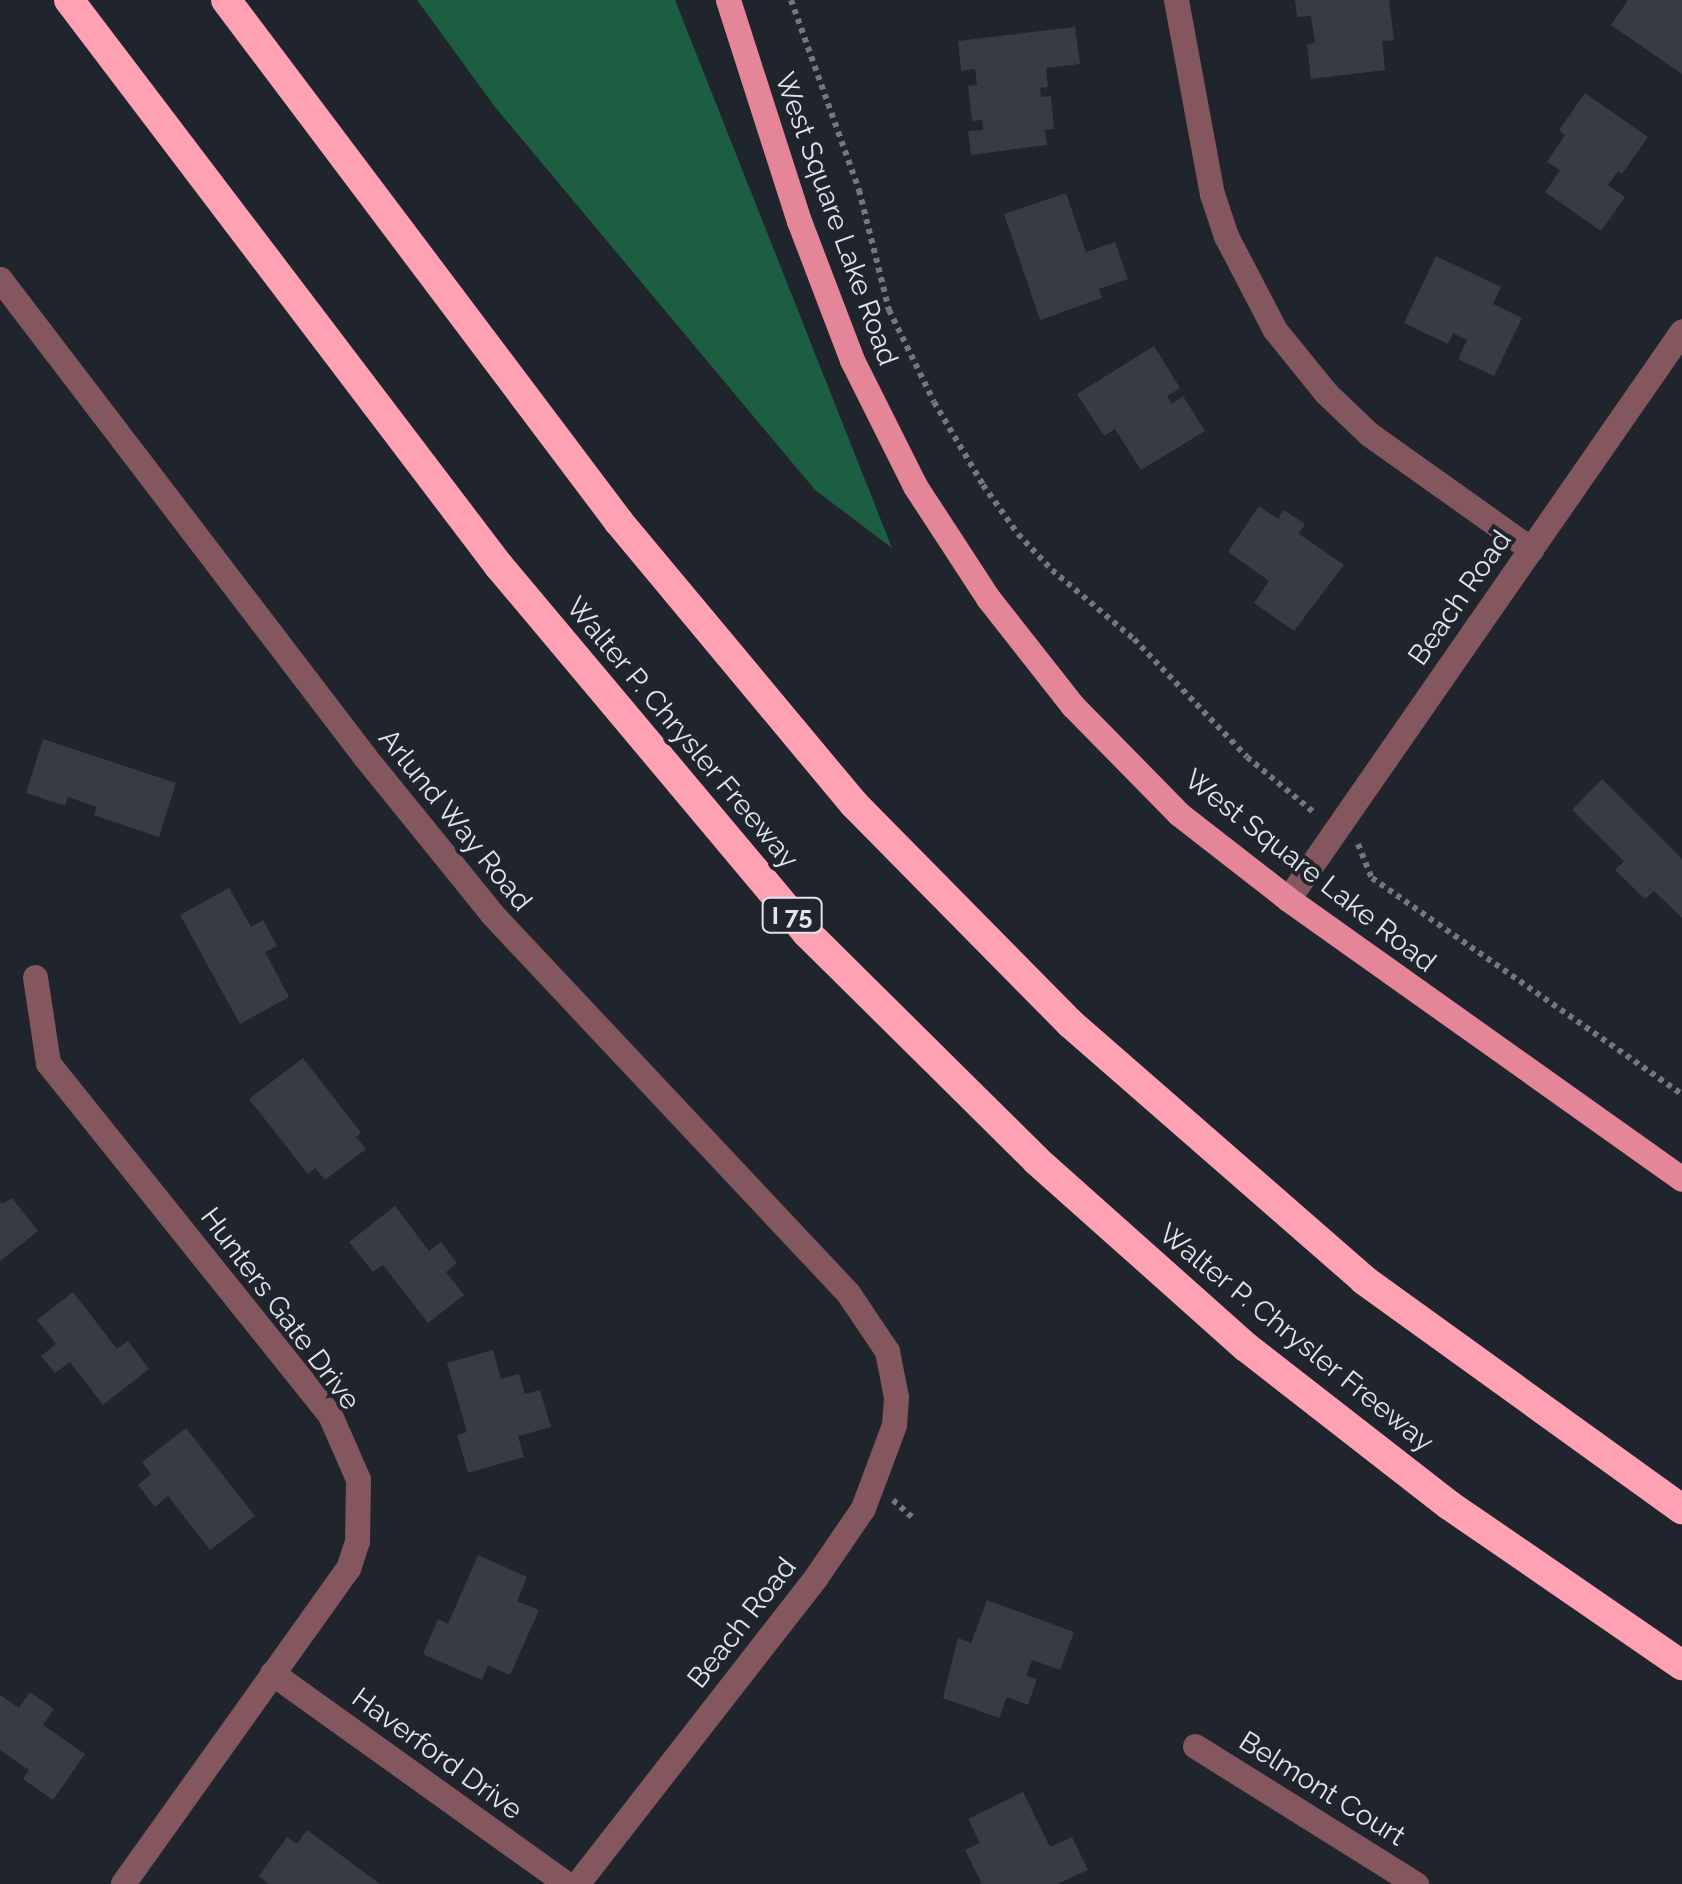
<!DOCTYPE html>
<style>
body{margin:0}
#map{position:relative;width:1682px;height:1884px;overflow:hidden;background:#20242c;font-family:Raleway,sans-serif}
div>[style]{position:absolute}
.forest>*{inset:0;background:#1c5e42}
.building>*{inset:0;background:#373b44}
.path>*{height:6px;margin-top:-3px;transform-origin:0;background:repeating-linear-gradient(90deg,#74787e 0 5px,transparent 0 10px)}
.minor>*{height:25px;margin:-12.5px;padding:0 12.5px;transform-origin:12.5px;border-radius:12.5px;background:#84565e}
.major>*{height:25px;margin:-12.5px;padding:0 12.5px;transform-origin:12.5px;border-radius:12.5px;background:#e58598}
.highway>*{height:30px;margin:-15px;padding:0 15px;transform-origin:15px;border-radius:15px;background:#fea1b2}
span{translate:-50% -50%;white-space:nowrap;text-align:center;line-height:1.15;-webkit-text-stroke:8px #20242c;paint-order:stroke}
.shield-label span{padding:2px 8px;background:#20242c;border:2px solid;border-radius:8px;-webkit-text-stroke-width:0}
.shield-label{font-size:25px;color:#e1e4e9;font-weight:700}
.street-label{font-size:28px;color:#e1e4e9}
</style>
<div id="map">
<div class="forest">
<i style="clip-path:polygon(417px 0,675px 0,892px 548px,815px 490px,495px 107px)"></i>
</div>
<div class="building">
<i style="clip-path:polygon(1295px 0,1389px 0,1394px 40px,1382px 41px,1385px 70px,1311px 79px,1307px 44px,1315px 43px,1311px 16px,1297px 17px)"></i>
<i style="clip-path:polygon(1628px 0,1682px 0,1682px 74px,1611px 25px)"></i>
<i style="clip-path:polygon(1075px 27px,1080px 64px,1046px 68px,1048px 87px,1040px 88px,1041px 97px,1051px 96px,1054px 129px,1045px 130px,1047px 145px,971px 155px,968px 131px,983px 130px,982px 120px,972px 121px,968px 86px,977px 85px,975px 69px,961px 71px,958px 41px)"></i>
<i style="clip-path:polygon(1585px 93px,1648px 137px,1622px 174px,1618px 171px,1608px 185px,1625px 197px,1601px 231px,1545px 192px,1560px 170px,1547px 162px,1565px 135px,1559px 130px)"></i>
<i style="clip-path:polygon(1066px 193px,1086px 252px,1115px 242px,1128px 279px,1099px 289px,1102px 298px,1040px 320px,1004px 214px)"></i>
<i style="clip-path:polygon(1436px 256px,1501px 287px,1493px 304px,1522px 318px,1494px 376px,1458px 359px,1467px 340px,1453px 333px,1448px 344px,1404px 323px)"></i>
<i style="clip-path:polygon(1154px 346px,1180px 388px,1167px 396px,1172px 404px,1183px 396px,1205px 431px,1141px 470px,1115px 429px,1104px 436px,1077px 394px)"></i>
<i style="clip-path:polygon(1259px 506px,1278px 519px,1284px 510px,1305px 524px,1299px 534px,1344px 565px,1294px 631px,1254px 603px,1269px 581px,1228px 552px)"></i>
<i style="clip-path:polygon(43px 739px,176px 783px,159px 837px,94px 815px,97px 807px,68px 797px,65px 806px,26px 793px)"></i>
<i style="clip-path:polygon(1602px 779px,1682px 859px,1682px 918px,1654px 891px,1645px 899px,1615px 870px,1624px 861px,1572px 810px)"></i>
<i style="clip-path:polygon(229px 888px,251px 927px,263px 920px,277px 946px,265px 952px,289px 997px,240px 1024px,180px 915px)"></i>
<i style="clip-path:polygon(303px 1058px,361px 1133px,356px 1137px,366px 1149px,325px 1180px,315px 1168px,308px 1174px,249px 1099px)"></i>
<i style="clip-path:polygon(12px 1198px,38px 1231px,0 1261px,0 1201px,2px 1204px)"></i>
<i style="clip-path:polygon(395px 1206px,429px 1251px,441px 1242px,457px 1263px,446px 1272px,464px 1295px,428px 1323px,383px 1265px,373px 1272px,349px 1242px)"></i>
<i style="clip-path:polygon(73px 1292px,117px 1349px,128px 1341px,149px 1369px,103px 1405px,70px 1362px,55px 1373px,41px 1356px,56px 1344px,37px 1320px)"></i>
<i style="clip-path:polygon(493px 1350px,501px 1379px,519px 1374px,525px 1394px,540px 1390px,551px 1427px,518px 1436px,524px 1457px,468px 1473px,457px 1435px,467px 1432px,447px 1363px)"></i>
<i style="clip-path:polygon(186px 1428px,255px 1516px,210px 1550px,168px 1496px,155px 1507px,138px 1485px,151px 1474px,142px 1462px)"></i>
<i style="clip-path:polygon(478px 1555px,527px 1577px,517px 1601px,539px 1610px,510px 1675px,488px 1665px,482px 1680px,423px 1654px,438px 1619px,448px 1624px)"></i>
<i style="clip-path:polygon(987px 1600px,1074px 1632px,1060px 1670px,1032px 1660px,1026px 1676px,1037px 1679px,1028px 1705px,1007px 1697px,999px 1718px,943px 1698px,958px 1638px,971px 1643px)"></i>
<i style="clip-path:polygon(30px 1692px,54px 1709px,43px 1725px,85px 1754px,53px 1800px,23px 1779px,29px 1770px,0 1750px,0 1695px,19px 1708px)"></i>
<i style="clip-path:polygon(1023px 1792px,1050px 1847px,1072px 1837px,1088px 1870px,1057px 1884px,982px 1884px,965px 1850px,980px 1843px,968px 1819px)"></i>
<i style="clip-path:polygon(307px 1830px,380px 1884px,269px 1884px,259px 1876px,287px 1837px,297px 1844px)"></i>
</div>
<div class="path">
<i style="left:791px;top:0;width:202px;rotate:70.3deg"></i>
<i style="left:859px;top:190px;width:124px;rotate:76deg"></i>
<i style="left:889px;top:310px;width:102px;rotate:63.9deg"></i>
<i style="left:934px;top:402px;width:96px;rotate:59.4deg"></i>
<i style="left:983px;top:485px;width:60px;rotate:54.5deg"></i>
<i style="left:1018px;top:534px;width:50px;rotate:46.6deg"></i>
<i style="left:1052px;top:570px;width:107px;rotate:40.1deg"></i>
<i style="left:1134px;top:639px;width:163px;rotate:46.2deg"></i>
<i style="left:1247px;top:757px;width:89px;rotate:39.6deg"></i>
<i style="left:1358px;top:844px;width:37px;rotate:68deg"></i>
<i style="left:1372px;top:878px;width:378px;rotate:34.9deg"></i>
<i style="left:893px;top:1500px;width:28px;rotate:42deg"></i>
</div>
<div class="minor">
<i style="left:1176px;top:0;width:197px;rotate:79.5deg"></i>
<i style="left:1212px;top:194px;width:44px;rotate:71.6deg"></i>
<i style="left:1226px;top:236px;width:106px;rotate:62.5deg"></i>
<i style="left:1275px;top:330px;width:81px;rotate:51deg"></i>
<i style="left:1326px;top:393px;width:59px;rotate:43.6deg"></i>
<i style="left:1369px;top:434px;width:199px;rotate:35.4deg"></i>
<i style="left:0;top:279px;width:601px;rotate:52.63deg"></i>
<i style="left:365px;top:757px;width:202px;rotate:51deg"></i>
<i style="left:492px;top:914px;width:520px;rotate:46.79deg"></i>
<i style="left:848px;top:1293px;width:70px;rotate:56.1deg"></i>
<i style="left:887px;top:1351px;width:47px;rotate:78.9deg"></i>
<i style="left:896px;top:1397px;width:28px;rotate:94deg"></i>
<i style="left:894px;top:1425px;width:89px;rotate:110.5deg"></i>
<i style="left:863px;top:1508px;width:83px;rotate:124.3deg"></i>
<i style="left:816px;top:1577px;width:389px;rotate:127.9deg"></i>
<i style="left:1288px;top:899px;width:691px;rotate:-55.25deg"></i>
<i style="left:35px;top:977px;width:87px;rotate:81.4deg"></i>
<i style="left:48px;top:1063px;width:451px;rotate:51.3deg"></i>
<i style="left:330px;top:1415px;width:70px;rotate:66.4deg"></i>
<i style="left:358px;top:1479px;width:62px;rotate:90.9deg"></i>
<i style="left:357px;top:1541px;width:28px;rotate:108deg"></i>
<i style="left:348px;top:1568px;width:388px;rotate:125.5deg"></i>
<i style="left:272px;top:1673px;width:363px;rotate:35.6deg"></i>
<i style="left:1195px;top:1746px;width:261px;rotate:32deg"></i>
</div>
<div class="major">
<i style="left:728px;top:0;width:232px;rotate:72.2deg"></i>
<i style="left:799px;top:221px;width:149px;rotate:69.1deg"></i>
<i style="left:852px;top:360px;width:141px;rotate:63.4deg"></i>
<i style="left:915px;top:486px;width:134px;rotate:56.9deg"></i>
<i style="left:988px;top:598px;width:137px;rotate:51.8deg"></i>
<i style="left:1073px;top:706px;width:151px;rotate:45.5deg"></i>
<i style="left:1179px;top:814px;width:138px;rotate:37.9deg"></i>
<i style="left:1288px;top:899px;width:483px;rotate:35.4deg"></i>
</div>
<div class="highway">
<i style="left:69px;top:0;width:711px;rotate:52.78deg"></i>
<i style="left:499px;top:566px;width:479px;rotate:50deg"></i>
<i style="left:807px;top:933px;width:322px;rotate:44.7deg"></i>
<i style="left:1036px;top:1160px;width:281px;rotate:41.7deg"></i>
<i style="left:1246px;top:1347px;width:257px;rotate:37.9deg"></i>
<i style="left:1449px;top:1505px;width:283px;rotate:34.5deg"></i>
<i style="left:226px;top:0;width:653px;rotate:53.02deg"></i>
<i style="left:619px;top:522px;width:367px;rotate:50.2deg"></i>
<i style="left:854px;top:804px;width:309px;rotate:45.4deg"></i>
<i style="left:1071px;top:1024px;width:389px;rotate:41.1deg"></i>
<i style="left:1364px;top:1280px;width:392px;rotate:35.8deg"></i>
</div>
<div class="shield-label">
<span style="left:792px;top:915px">I 75</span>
</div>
<div class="street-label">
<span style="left:836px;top:219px;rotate:70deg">West Square Lake Road</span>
<span style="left:1460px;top:598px;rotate:-55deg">Beach Road</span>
<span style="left:682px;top:733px;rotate:50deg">Walter P. Chrysler Freeway</span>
<span style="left:455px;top:820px;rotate:51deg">Arlund Way Road</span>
<span style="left:1310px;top:871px;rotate:38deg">West Square Lake Road</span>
<span style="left:280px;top:1309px;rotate:53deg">Hunters Gate Drive</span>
<span style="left:1296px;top:1338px;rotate:39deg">Walter P. Chrysler Freeway</span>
<span style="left:742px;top:1623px;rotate:-52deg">Beach Road</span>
<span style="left:437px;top:1754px;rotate:36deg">Haverford Drive</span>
<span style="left:1322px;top:1789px;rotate:32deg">Belmont Court</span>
</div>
</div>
